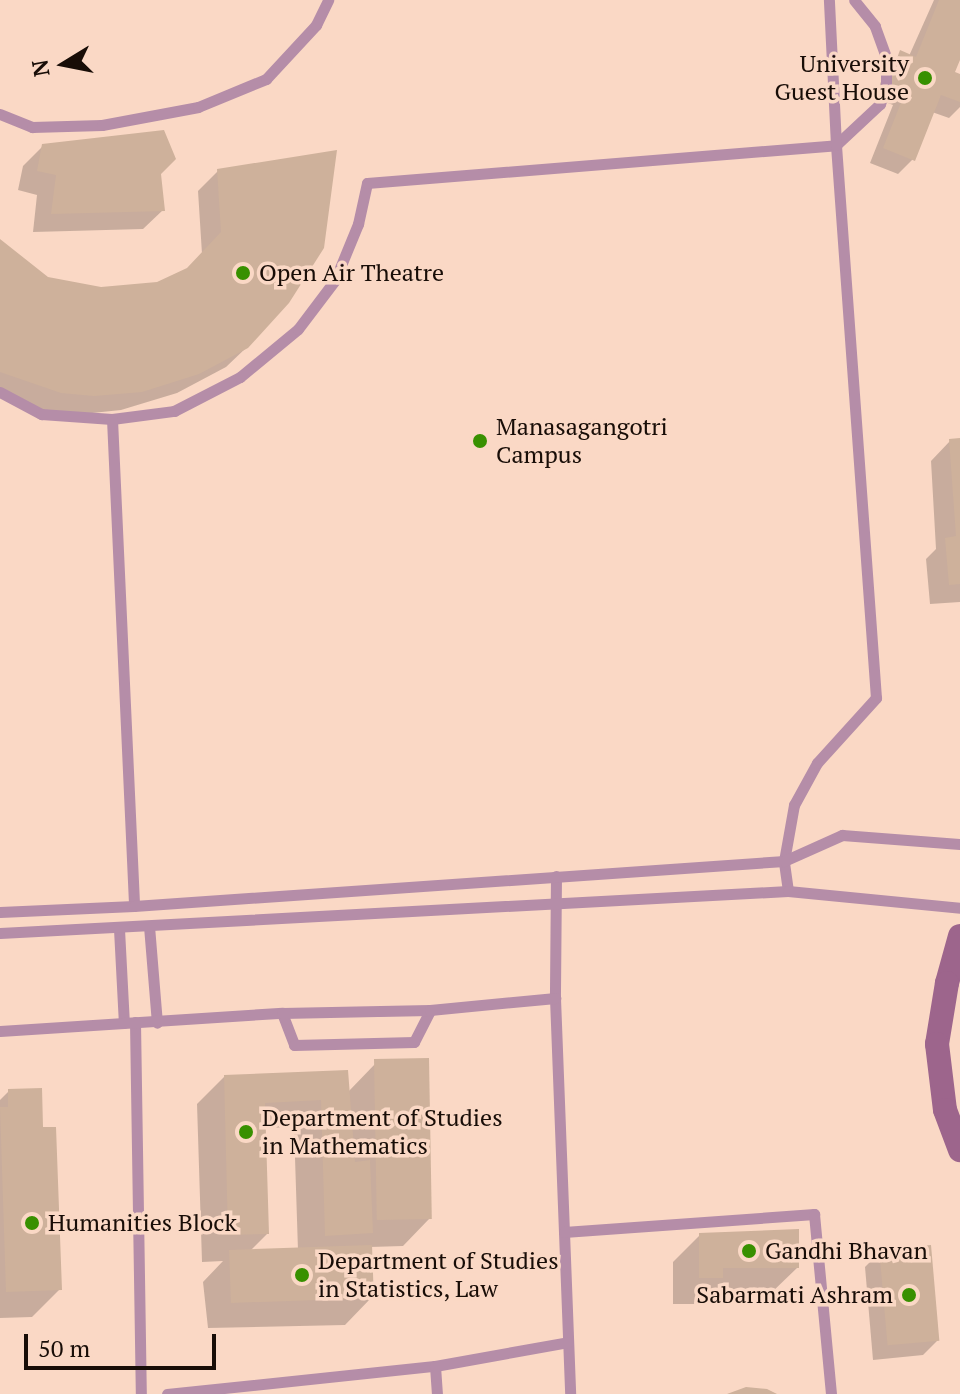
<!DOCTYPE html>
<style>
body{margin:0}
#map{position:relative;width:960px;height:1394px;overflow:hidden;background:#fad8c5;font-family:"PT Serif",serif}
div>[style]{position:absolute}
.shadow>*{inset:0;background:#0003}
.building>*{inset:0;background:#ceb19b;transform-origin:0 0}
.lane>*{height:11px;margin:-5.5px;padding:0 5.5px;transform-origin:5.5px;border-radius:5.5px;background:#b58da8}
.secondary>*{height:24px;margin:-12px;padding:0 12px;transform-origin:12px;border-radius:12px;background:#9d658c}
.dots>*{width:22px;height:22px;translate:-50% -50%;box-sizing:border-box;border:4px solid #fad8c5;border-radius:50%}
span{translate:-50% -50%;white-space:nowrap;text-align:center;line-height:1.15;-webkit-text-stroke:7px #fad8c5;paint-order:stroke}
.poi-label{font-size:24px;color:#180d07}
.right{translate:-100% -50%;text-align:right}
.left{translate:0 -50%;text-align:left}
.north{position:absolute;left:24px;top:24px;width:80px;height:80px;-webkit-text-stroke:6px #fad8c5;paint-order:stroke;rotate:260deg;font-size:22px;font-weight:700;line-height:32px;text-align:center;color:#180d07}
.north::after{content:'';display:block;margin:auto;width:28px;height:36px;background:#180d07;clip-path:polygon(50% 0,100% 100%,50% 72%,0 100%)}
.scale{position:absolute;left:24px;top:1334px;width:192px;height:36px;box-sizing:border-box;border:4px solid #180d07;border-top:0;padding-left:10px;font-size:24px;line-height:28px;white-space:nowrap;color:#180d07;-webkit-text-stroke:6px #fad8c5;paint-order:stroke}
</style>
<div id="map">
<div class="shadow">
<i style="clip-path:polygon(934px 0,960px 0,960px 55px,952px 73px,960px 76px,960px 107px,949px 118px,932px 112px,913px 159px,898px 174px,870px 163px,893px 105px,875px 98px,886px 68px,901px 53px,909px 56px)"></i>
<i style="clip-path:polygon(43px 146px,158px 174px,163px 210px,143px 229px,33px 232px,37px 195px,18px 190px,23px 166px)"></i>
<i style="clip-path:polygon(218px 171px,247px 347px,226px 367px,177px 393px,121px 410px,73px 415px,40px 411px,0 398px,0 242px,47px 279px,101px 289px,157px 284px,186px 271px,202px 254px,198px 191px)"></i>
<i style="clip-path:polygon(960px 440px,960px 602px,930px 604px,926px 559px,936px 549px,931px 461px,950px 441px)"></i>
<i style="clip-path:polygon(evenodd,375px 1064px,430px 1218px,403px 1246px,370px 1247px,372px 1297px,345px 1325px,208px 1328px,203px 1282px,223px 1261px,202px 1262px,197px 1104px,224px 1077px,348px 1092px,375px 1064px,294px 1127px,298px 1251px,247px 1254px,267px 1234px,264px 1128px,294px 1127px)"></i>
<i style="clip-path:polygon(9px 1091px,41px 1129px,60px 1289px,32px 1317px,0 1318px,0 1100px)"></i>
<i style="clip-path:polygon(700px 1235px,797px 1268px,769px 1295px,703px 1295px,694px 1304px,673px 1304px,673px 1262px)"></i>
<i style="clip-path:polygon(880px 1252px,938px 1340px,923px 1355px,873px 1360px,865px 1267px)"></i>
</div>
<div class="building">
<i style="clip-path:polygon(939px 0,960px 0,960px 60px,955px 72px,960px 74px,960px 102px,941px 95px,915px 161px,883px 148px,906px 90px,888px 83px,900px 50px,916px 57px)"></i>
<i style="clip-path:polygon(164px 130px,176px 159px,161px 174px,165px 211px,51px 214px,56px 175px,37px 171px,42px 144px)"></i>
<i style="clip-path:polygon(337px 150px,324px 248px,289px 303px,248px 348px,199px 374px,142px 392px,94px 396px,61px 393px,0 372px,0 239px,48px 277px,101px 287px,157px 282px,187px 268px,221px 232px,217px 169px)"></i>
<i style="clip-path:polygon(960px 438px,960px 584px,949px 585px,945px 538px,956px 536px,949px 439px)"></i>
<i style="left:429px;top:1058px;width:161px;height:55px;rotate:89deg"></i>
<i style="clip-path:polygon(348px 1070px,355px 1162px,370px 1160px,373px 1233px,325px 1236px,321px 1100px,265px 1103px,269px 1234px,228px 1235px,224px 1075px)"></i>
<i style="clip-path:polygon(42px 1088px,43px 1127px,56px 1127px,62px 1290px,6px 1292px,0 1107px,8px 1107px,8px 1089px)"></i>
<i style="clip-path:polygon(799px 1229px,799px 1268px,723px 1268px,723px 1278px,699px 1278px,699px 1233px)"></i>
<i style="left:372px;top:1245px;width:53px;height:143px;rotate:88deg"></i>
<i style="left:931px;top:1245px;width:96px;height:52px;rotate:85deg"></i>
<i style="clip-path:polygon(746px 1387px,767px 1389px,777px 1394px,727px 1394px)"></i>
</div>
<div class="lane">
<i style="left:0;top:114px;width:35px;rotate:22deg"></i>
<i style="left:32px;top:127px;width:70px;rotate:-1.6deg"></i>
<i style="left:102px;top:125px;width:98px;rotate:-10.6deg"></i>
<i style="left:198px;top:107px;width:74px;rotate:-22.4deg"></i>
<i style="left:266px;top:79px;width:74px;rotate:-47.2deg"></i>
<i style="left:316px;top:25px;width:28px;rotate:-64deg"></i>
<i style="left:0;top:392px;width:47px;rotate:28.2deg"></i>
<i style="left:41px;top:414px;width:71px;rotate:4deg"></i>
<i style="left:112px;top:419px;width:63px;rotate:-7.4deg"></i>
<i style="left:174px;top:411px;width:74px;rotate:-27.3deg"></i>
<i style="left:240px;top:377px;width:75px;rotate:-39.6deg"></i>
<i style="left:298px;top:329px;width:61px;rotate:-52.9deg"></i>
<i style="left:335px;top:280px;width:61px;rotate:-67.7deg"></i>
<i style="left:358px;top:224px;width:42px;rotate:-77.6deg"></i>
<i style="left:367px;top:183px;width:471px;rotate:-4.6deg"></i>
<i style="left:836px;top:145px;width:60px;rotate:-43deg"></i>
<i style="left:880px;top:104px;width:20px;rotate:-72deg"></i>
<i style="left:886px;top:85px;width:28px;rotate:-90deg"></i>
<i style="left:886px;top:57px;width:33px;rotate:-110deg"></i>
<i style="left:875px;top:26px;width:33px;rotate:-129deg"></i>
<i style="left:112px;top:419px;width:487px;rotate:87.4deg"></i>
<i style="left:556px;top:876px;width:122px;rotate:90.5deg"></i>
<i style="left:555px;top:998px;width:396px;rotate:87.8deg"></i>
<i style="left:788px;top:891px;width:30px;rotate:-98deg"></i>
<i style="left:784px;top:861px;width:57px;rotate:-79.9deg"></i>
<i style="left:794px;top:805px;width:48px;rotate:-61.3deg"></i>
<i style="left:817px;top:763px;width:88px;rotate:-47.8deg"></i>
<i style="left:876px;top:698px;width:554px;rotate:-94.14deg"></i>
<i style="left:836px;top:145px;width:145px;rotate:-92.8deg"></i>
<i style="left:0;top:912px;width:134px;rotate:-2.6deg"></i>
<i style="left:134px;top:906px;width:652px;rotate:-3.96deg"></i>
<i style="left:784px;top:861px;width:64px;rotate:-24.1deg"></i>
<i style="left:842px;top:835px;width:118px;rotate:4.4deg"></i>
<i style="left:149px;top:926px;width:97px;rotate:85.3deg"></i>
<i style="left:119px;top:929px;width:94px;rotate:87deg"></i>
<i style="left:0;top:933px;width:789px;rotate:-3.05deg"></i>
<i style="left:788px;top:891px;width:173px;rotate:5.6deg"></i>
<i style="left:282px;top:1013px;width:34px;rotate:69deg"></i>
<i style="left:294px;top:1045px;width:120px;rotate:-1.4deg"></i>
<i style="left:414px;top:1042px;width:36px;rotate:-63deg"></i>
<i style="left:135px;top:1022px;width:372px;rotate:89.1deg"></i>
<i style="left:0;top:1031px;width:283px;rotate:-3.7deg"></i>
<i style="left:282px;top:1013px;width:148px;rotate:-1.2deg"></i>
<i style="left:430px;top:1010px;width:126px;rotate:-5.5deg"></i>
<i style="left:564px;top:1232px;width:251px;rotate:-4.1deg"></i>
<i style="left:814px;top:1214px;width:181px;rotate:84.6deg"></i>
<i style="left:435px;top:1366px;width:28px;rotate:86deg"></i>
<i style="left:167px;top:1394px;width:269px;rotate:-6deg"></i>
<i style="left:435px;top:1366px;width:135px;rotate:-10.2deg"></i>
</div>
<div class="secondary">
<i style="left:960px;top:936px;width:49px;rotate:105.5deg"></i>
<i style="left:947px;top:983px;width:62px;rotate:99.3deg"></i>
<i style="left:937px;top:1044px;width:66px;rotate:83.1deg"></i>
<i style="left:945px;top:1110px;width:43px;rotate:69.4deg"></i>
</div>
<div class="dots">
<i style="left:925px;top:78px;background:#389000"></i>
<i style="left:243px;top:273px;background:#389000"></i>
<i style="left:480px;top:441px;background:#389000"></i>
<i style="left:246px;top:1132px;background:#389000"></i>
<i style="left:32px;top:1223px;background:#389000"></i>
<i style="left:749px;top:1251px;background:#389000"></i>
<i style="left:302px;top:1275px;background:#389000"></i>
<i style="left:909px;top:1295px;background:#389000"></i>
</div>
<div class="poi-label">
<span class="right" style="left:909px;top:78px">University<br>Guest House</span>
<span class="left" style="left:259px;top:273px">Open Air Theatre</span>
<span class="left" style="left:496px;top:441px">Manasagangotri<br>Campus</span>
<span class="left" style="left:262px;top:1132px">Department of Studies<br>in Mathematics</span>
<span class="left" style="left:48px;top:1223px">Humanities Block</span>
<span class="left" style="left:765px;top:1251px">Gandhi Bhavan</span>
<span class="left" style="left:318px;top:1275px">Department of Studies<br>in Statistics, Law</span>
<span class="right" style="left:893px;top:1295px">Sabarmati Ashram</span>
</div>
<div class="north">N</div>
<div class="scale">50 m</div>
</div>
